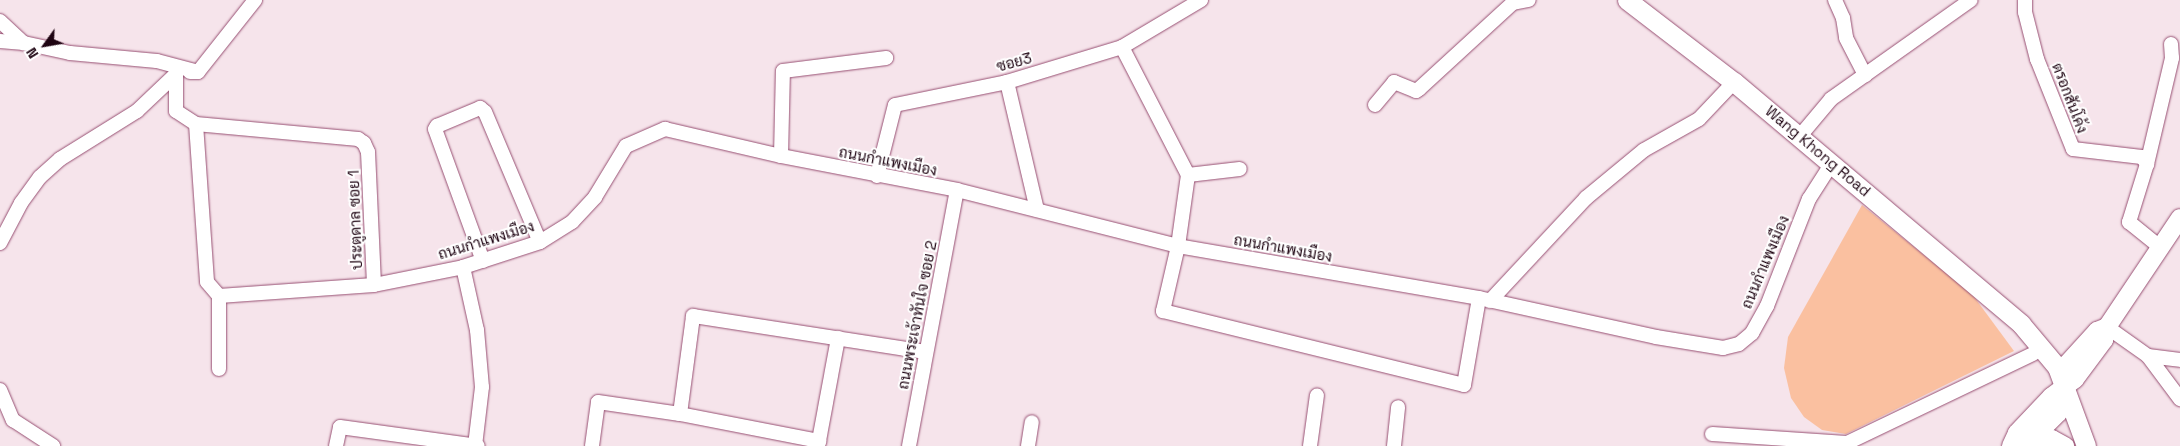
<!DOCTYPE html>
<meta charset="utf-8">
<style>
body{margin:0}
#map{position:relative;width:2180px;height:446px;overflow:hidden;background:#f6e4eb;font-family:"Space Grotesk",Sarabun,sans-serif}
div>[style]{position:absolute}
.green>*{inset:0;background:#fac0a0}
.roads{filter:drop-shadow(0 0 1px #974f72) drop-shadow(0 0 1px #974f72)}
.minor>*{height:14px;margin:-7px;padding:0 7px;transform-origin:7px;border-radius:7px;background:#fff}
.tertiary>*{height:18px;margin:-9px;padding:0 9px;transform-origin:9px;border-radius:9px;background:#fff}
.secondary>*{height:19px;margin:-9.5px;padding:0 9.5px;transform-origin:9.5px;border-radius:9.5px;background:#fff}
span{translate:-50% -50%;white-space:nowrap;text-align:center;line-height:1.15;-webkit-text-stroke:4px #fff;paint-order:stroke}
.street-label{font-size:15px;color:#1e0412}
.north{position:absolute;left:20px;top:20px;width:50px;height:50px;-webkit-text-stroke:4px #fff;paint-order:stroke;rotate:238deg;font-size:14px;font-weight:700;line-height:20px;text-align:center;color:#1e0412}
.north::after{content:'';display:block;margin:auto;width:18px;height:22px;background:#1e0412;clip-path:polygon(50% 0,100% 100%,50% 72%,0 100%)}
</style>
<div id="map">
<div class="green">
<i style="clip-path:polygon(1862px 205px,1972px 294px,2014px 351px,1846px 434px,1822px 430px,1804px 417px,1791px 398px,1784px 368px,1788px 337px)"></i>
</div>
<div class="roads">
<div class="minor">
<i style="left:1835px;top:0;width:20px;rotate:66deg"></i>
<i style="left:1843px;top:18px;width:20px;rotate:81deg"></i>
<i style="left:1846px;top:38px;width:42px;rotate:62.8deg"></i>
<i style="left:2025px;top:0;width:12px;rotate:90deg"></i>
<i style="left:2025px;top:12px;width:49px;rotate:75.7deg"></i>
<i style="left:2037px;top:59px;width:97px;rotate:68.2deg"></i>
<i style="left:2073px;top:149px;width:69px;rotate:6.6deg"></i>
<i style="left:2142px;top:157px;width:9px;rotate:54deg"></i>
<i style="left:2147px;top:164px;width:61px;rotate:107.2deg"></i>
<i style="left:2129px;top:222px;width:40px;rotate:39deg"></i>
<i style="left:0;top:21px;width:33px;rotate:43deg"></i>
<i style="left:24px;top:43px;width:47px;rotate:12.3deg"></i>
<i style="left:70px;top:53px;width:87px;rotate:5.3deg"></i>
<i style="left:157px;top:61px;width:42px;rotate:15deg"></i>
<i style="left:0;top:41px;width:24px;rotate:5deg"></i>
<i style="left:1122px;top:47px;width:144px;rotate:62.7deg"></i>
<i style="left:1188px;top:175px;width:72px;rotate:98deg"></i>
<i style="left:1178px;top:246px;width:67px;rotate:103deg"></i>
<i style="left:1163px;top:311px;width:310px;rotate:13.8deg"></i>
<i style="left:1464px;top:385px;width:88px;rotate:-80.2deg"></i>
<i style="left:190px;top:72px;width:8px"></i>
<i style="left:198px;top:72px;width:92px;rotate:-51.6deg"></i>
<i style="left:176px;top:74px;width:37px;rotate:90deg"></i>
<i style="left:176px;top:111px;width:24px;rotate:33deg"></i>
<i style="left:196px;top:124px;width:158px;rotate:86deg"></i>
<i style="left:207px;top:282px;width:18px;rotate:49deg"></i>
<i style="left:219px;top:296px;width:155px;rotate:-4.1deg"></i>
<i style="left:374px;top:285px;width:91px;rotate:-11.4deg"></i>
<i style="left:463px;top:267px;width:81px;rotate:-18deg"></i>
<i style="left:540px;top:242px;width:38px;rotate:-32deg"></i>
<i style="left:572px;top:222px;width:34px;rotate:-47deg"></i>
<i style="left:595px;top:197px;width:60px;rotate:-58.7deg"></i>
<i style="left:626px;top:146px;width:43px;rotate:-23.6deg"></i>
<i style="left:665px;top:129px;width:119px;rotate:13.1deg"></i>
<i style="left:781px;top:156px;width:179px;rotate:10.9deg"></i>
<i style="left:957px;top:190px;width:228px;rotate:14.2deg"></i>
<i style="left:1178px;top:246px;width:305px;rotate:9.8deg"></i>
<i style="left:1479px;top:298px;width:181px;rotate:12.4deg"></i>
<i style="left:1656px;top:337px;width:68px;rotate:9.3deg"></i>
<i style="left:1723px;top:348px;width:16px;rotate:-14deg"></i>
<i style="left:1739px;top:344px;width:17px;rotate:-40deg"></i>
<i style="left:1752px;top:333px;width:31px;rotate:-61deg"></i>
<i style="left:1767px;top:306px;width:115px;rotate:-68.6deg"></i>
<i style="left:1809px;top:199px;width:43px;rotate:-57.4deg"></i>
<i style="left:1007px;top:82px;width:131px;rotate:76.8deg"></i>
<i style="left:1375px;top:105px;width:30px;rotate:-50deg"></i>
<i style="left:1394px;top:82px;width:24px;rotate:22deg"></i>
<i style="left:1416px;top:91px;width:4px;rotate:-34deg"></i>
<i style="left:1419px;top:89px;width:127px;rotate:-42.5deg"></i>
<i style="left:1513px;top:3px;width:16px;rotate:-11deg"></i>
<i style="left:196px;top:124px;width:163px;rotate:5.3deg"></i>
<i style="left:358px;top:139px;width:7px;rotate:34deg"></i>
<i style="left:364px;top:143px;width:10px;rotate:66deg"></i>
<i style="left:368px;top:152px;width:133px;rotate:87.4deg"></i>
<i style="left:1800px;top:136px;width:48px;rotate:-50deg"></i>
<i style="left:1831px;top:99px;width:171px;rotate:-35.3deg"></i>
<i style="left:781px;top:156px;width:85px;rotate:-88.7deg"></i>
<i style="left:783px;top:71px;width:104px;rotate:-7.2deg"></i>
<i style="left:2147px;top:164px;width:109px;rotate:-76.7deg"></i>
<i style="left:2172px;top:58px;width:14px;rotate:-94deg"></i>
<i style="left:1188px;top:175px;width:52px;rotate:-6.6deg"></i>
<i style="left:877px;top:176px;width:73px;rotate:-75.8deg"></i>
<i style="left:895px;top:105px;width:114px;rotate:-11.6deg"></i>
<i style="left:1007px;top:82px;width:120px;rotate:-16.9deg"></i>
<i style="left:1122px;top:47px;width:92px;rotate:-30.7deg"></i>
<i style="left:0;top:243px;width:45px;rotate:-62.3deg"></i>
<i style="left:21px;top:203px;width:32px;rotate:-54deg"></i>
<i style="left:40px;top:177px;width:27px;rotate:-42deg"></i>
<i style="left:60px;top:159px;width:91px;rotate:-31.9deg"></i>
<i style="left:137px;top:111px;width:54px;rotate:-43.5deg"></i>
<i style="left:483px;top:261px;width:140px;rotate:-110deg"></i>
<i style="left:435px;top:129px;width:4px;rotate:-56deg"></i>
<i style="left:437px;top:126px;width:47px;rotate:-22.7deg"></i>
<i style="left:480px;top:108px;width:6px;rotate:39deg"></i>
<i style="left:485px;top:112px;width:141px;rotate:67.1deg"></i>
<i style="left:463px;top:267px;width:65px;rotate:77.5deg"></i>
<i style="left:477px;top:330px;width:57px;rotate:85deg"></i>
<i style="left:482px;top:387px;width:59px;rotate:96.8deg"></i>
<i style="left:219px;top:296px;width:73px;rotate:90deg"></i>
<i style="left:1490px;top:301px;width:141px;rotate:-47deg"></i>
<i style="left:1586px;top:198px;width:75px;rotate:-39.6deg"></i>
<i style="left:1644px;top:150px;width:63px;rotate:-29.4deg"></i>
<i style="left:1699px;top:119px;width:51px;rotate:-46.6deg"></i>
<i style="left:2107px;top:327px;width:50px;rotate:35.3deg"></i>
<i style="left:2148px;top:356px;width:54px;rotate:53.3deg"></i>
<i style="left:2148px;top:356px;width:32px;rotate:7deg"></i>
<i style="left:0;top:390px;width:33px;rotate:67deg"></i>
<i style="left:13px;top:420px;width:48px;rotate:33deg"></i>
<i style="left:680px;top:414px;width:99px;rotate:-82.4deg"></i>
<i style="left:693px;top:316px;width:235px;rotate:8.8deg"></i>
<i style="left:1712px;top:434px;width:135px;rotate:3.8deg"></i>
<i style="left:1847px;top:443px;width:206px;rotate:-25.6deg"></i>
<i style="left:336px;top:446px;width:19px;rotate:-78deg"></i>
<i style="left:340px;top:427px;width:139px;rotate:7.8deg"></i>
<i style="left:592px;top:446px;width:44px;rotate:-82.2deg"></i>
<i style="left:598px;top:402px;width:83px;rotate:8.3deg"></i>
<i style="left:680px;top:414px;width:142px;rotate:11deg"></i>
<i style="left:818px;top:446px;width:110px;rotate:-79.5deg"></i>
<i style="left:909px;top:446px;width:260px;rotate:-79.4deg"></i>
<i style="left:1028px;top:446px;width:24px;rotate:-81deg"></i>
<i style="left:1310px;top:446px;width:51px;rotate:-82.2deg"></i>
<i style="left:1394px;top:446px;width:39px;rotate:-84deg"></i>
</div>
<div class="tertiary">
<i style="left:2011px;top:446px;width:14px;rotate:-65deg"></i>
<i style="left:2017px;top:433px;width:50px;rotate:-46.6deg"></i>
<i style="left:2051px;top:397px;width:30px;rotate:-37deg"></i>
<i style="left:2075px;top:379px;width:49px;rotate:-53.4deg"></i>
<i style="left:2104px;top:340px;width:13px;rotate:-77deg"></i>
<i style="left:2107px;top:327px;width:131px;rotate:-56.2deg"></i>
<i style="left:2025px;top:446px;width:47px;rotate:-45deg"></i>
<i style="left:2058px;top:413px;width:27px;rotate:-73deg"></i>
<i style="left:2066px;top:387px;width:23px;rotate:-88deg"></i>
<i style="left:2067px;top:364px;width:45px;rotate:-47.7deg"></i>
<i style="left:2097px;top:331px;width:11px;rotate:-22deg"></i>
</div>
<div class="secondary">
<i style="left:1627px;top:0;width:135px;rotate:37.5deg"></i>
<i style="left:1734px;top:82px;width:375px;rotate:40.1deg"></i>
<i style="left:2021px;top:324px;width:56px;rotate:50.1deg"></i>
<i style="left:2057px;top:367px;width:84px;rotate:69.8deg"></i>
<i style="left:2032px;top:442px;width:19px;rotate:-9deg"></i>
<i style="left:2051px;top:439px;width:15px;rotate:28deg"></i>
</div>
</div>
<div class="street-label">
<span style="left:1014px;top:62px;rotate:-15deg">ซอย3</span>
<span style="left:2070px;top:98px;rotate:69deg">ตรอกสันโค้ง</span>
<span style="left:1818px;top:151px;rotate:40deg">Wang Khong Road</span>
<span style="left:888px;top:161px;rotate:11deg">ถนนกำแพงเมือง</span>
<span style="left:355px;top:220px;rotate:-92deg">ประตูดาล ซอย 1</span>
<span style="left:486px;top:240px;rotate:-17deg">ถนนกำแพงเมือง</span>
<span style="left:1283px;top:248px;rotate:10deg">ถนนกำแพงเมือง</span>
<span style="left:1765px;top:262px;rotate:-67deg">ถนนกำแพงเมือง</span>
<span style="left:917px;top:315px;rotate:-79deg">ถนนพระเจ้าทันใจ ซอย 2</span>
</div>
<div class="north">N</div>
</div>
